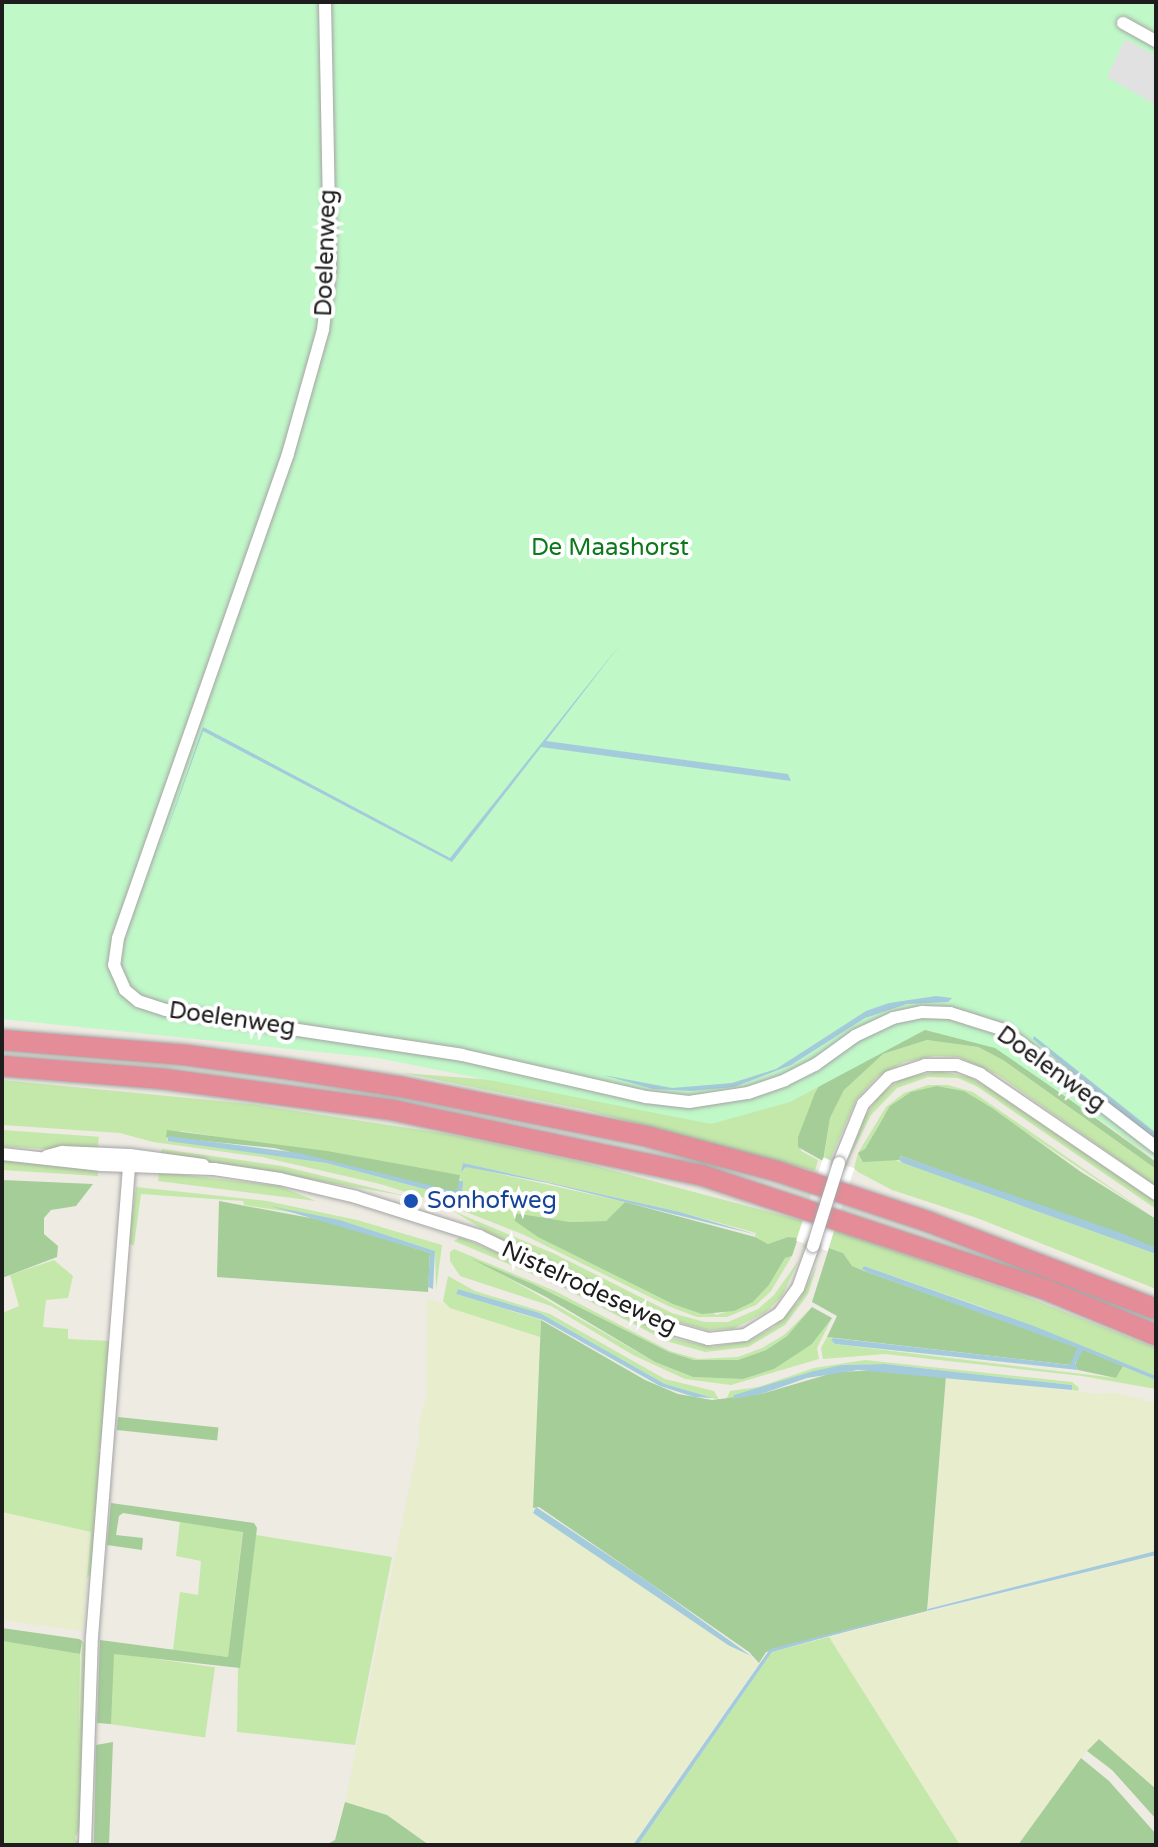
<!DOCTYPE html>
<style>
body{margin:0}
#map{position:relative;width:1158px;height:1847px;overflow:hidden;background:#eeebe3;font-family:"Varela Round",sans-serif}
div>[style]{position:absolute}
.farmland>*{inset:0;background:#e8edce}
.grass>*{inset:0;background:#c4e8aa;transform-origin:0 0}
.forest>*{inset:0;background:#a4cd98;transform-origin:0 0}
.park>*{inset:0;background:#c0f8c8}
.parking>*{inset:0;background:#e1e1e1}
.water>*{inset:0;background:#a4cbdb}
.pier>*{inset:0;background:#fff;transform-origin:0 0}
.roads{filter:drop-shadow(0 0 2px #a4a4a4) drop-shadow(0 0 2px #a4a4a4)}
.minor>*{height:12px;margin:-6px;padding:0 6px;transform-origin:6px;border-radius:6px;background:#fff}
.highway>*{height:20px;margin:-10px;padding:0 10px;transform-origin:10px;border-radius:10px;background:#e48c97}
.bridges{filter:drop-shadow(0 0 2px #a4a4a4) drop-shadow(0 0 2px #a4a4a4)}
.minor-bridge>*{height:12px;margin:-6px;padding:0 6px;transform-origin:6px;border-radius:6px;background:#fff}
.dots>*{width:22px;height:22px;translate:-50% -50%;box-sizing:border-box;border:4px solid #fff;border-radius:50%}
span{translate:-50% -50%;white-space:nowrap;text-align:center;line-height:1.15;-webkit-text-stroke:8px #fff;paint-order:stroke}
.street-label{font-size:24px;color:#1d1d1d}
.park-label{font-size:24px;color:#0e781d}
.transit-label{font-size:24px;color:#164399}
.left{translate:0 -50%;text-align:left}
.frame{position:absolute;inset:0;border:4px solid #1d1d1d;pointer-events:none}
</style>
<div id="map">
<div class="farmland">
<i style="clip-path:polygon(427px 1298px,540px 1337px,533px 1513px,759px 1663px,633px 1845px,429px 1845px,387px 1815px,345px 1802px,420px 1434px,417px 1431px,426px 1398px)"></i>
<i style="clip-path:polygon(946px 1376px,1097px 1394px,1116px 1393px,1156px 1403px,1156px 1551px,928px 1609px)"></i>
<i style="clip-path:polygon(2px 1512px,91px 1532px,83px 1631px,2px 1620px)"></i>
<i style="clip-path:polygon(1156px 1555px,1156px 1789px,1099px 1739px,1081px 1758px,1018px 1845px,960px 1845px,829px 1637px)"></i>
</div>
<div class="grass">
<i style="clip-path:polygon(921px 1019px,959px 1021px,1004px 1038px,1156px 1162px,988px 1034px,970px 1027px,929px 1022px,880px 1032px,854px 1047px,829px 1069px,798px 1137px,801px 1151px,818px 1160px,815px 1171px,586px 1110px,403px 1073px,573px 1086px,653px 1104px,712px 1106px,773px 1092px,814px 1072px,881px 1028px)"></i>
<i style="clip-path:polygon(927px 1040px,978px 1047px,1003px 1060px,1156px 1169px,1156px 1186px,998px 1075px,959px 1057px,935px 1056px,904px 1062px,877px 1077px,856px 1100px,830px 1160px,824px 1157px,830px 1118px,844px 1090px,858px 1073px,883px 1054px)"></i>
<i style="clip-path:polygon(938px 1071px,969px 1077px,987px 1087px,1156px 1202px,1156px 1209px,978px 1087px,958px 1078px,928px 1077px,897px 1088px,871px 1115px,848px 1161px,863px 1119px,881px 1094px,902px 1079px)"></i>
<i style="clip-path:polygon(evenodd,2px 1080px,251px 1104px,448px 1134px,585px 1163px,804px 1221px,798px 1238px,788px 1237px,768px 1244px,755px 1237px,756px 1233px,680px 1212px,463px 1163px,464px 1172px,465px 1166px,625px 1202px,606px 1221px,570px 1222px,514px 1214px,717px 1315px,753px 1302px,769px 1285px,785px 1258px,792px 1256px,771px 1291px,756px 1305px,727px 1317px,697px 1317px,668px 1306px,522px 1234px,448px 1205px,380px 1184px,262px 1157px,153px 1142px,120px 1133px,2px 1125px,2px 1080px,181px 1131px,460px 1175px,461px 1193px,500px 1209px,326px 1163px,166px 1140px,181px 1131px)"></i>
<i style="clip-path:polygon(928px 1085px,948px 1085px,973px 1092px,1156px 1219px,964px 1091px,937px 1086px,884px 1116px,865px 1149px,1156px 1254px,1156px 1289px,977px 1218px,892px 1190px,858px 1172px,854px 1168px,858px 1153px,886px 1107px,904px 1093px)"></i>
<i style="left:2px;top:1130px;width:97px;height:16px;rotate:4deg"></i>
<i style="clip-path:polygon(162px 1149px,282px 1166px,406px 1196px,160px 1154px)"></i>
<i style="clip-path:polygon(2px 1160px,98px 1168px,98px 1176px,2px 1170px)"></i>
<i style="clip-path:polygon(159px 1172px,279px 1186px,316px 1201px,158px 1181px)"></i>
<i style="clip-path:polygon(136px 1187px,267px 1201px,357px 1220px,442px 1245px,436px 1290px,435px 1251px,340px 1220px,244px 1205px,243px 1201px,141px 1194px,134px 1245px,128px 1244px)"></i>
<i style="clip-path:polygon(453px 1211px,555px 1254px,672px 1313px,705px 1322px,728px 1322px,758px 1309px,774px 1295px,799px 1260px,782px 1296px,766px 1312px,733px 1329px,706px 1330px,661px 1317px,489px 1233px)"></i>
<i style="clip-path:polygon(834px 1230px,1017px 1293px,1156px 1348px,1156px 1376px,985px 1308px,864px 1266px,863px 1270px,852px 1266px,843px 1253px,829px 1248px)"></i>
<i style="clip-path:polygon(460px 1237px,546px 1273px,675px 1339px,713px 1347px,751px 1340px,774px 1327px,798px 1302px,817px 1265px,808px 1294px,785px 1325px,748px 1347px,705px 1352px,666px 1341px,561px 1286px,454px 1241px)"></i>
<i style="clip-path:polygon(454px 1249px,555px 1291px,670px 1351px,698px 1359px,738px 1357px,762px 1348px,784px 1335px,812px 1307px,787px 1336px,766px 1350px,738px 1360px,694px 1360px,669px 1352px,533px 1284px,484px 1264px,655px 1362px,693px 1377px,743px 1379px,812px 1344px,832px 1318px,817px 1348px,819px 1359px,731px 1385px,685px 1379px,633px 1355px,551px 1306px,460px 1276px,450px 1261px,450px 1252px)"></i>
<i style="clip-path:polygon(54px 1260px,73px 1276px,68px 1298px,46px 1300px,43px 1327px,68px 1329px,68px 1339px,111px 1341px,103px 1443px,98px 1451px,102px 1453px,91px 1573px,87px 1578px,91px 1532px,2px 1512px,2px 1313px,19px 1306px,10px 1275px)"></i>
<i style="clip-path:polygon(448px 1276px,475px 1291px,550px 1314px,665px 1379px,714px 1391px,719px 1400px,665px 1384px,540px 1313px,458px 1289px,456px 1294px,541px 1320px,540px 1337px,450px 1308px,443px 1301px)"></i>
<i style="clip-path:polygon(827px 1337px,833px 1338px,831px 1340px,835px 1344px,1116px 1378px,1123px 1366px,1156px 1380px,1156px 1389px,1082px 1376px,885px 1354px,823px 1359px,821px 1348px)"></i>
<i style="clip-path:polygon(865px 1360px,1072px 1382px,1079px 1388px,1078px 1391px,1072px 1390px,1072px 1385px,885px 1364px,842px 1365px,726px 1400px,730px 1391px,758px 1387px,814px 1368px)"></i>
<i style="clip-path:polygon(180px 1521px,243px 1529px,228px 1657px,173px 1650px,180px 1592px,198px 1595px,201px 1561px,176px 1556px)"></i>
<i style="clip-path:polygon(256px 1535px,392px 1557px,355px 1745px,237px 1732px,238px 1670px)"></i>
<i style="clip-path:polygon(829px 1637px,960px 1845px,638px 1845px,772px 1652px)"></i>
<i style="clip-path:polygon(2px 1641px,80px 1654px,79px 1744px,82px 1641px,87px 1646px,80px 1827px,75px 1838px,80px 1845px,2px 1845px)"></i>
<i style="left:114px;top:1653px;width:102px;height:71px;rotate:8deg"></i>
</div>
<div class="forest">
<i style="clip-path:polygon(970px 1027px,1156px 1162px,1156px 1169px,1003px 1060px,978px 1047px,927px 1040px,883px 1054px,844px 1090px,830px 1118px,823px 1161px,798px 1147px,798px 1137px,815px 1093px,829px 1069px,880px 1032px)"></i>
<i style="clip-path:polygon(937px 1086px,964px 1091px,992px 1108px,1081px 1172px,1156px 1219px,1156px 1248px,901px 1156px,899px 1160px,863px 1162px,858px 1153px,865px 1149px,890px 1106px,911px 1092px)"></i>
<i style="clip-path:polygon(167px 1130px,327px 1151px,460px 1175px,458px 1193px,274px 1148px,166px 1137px)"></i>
<i style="clip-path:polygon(2px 1180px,93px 1184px,76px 1206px,51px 1210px,44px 1218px,44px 1234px,58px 1246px,57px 1257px,2px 1278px)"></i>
<i style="clip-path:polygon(219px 1201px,332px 1222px,430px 1253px,428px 1292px,217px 1277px)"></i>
<i style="clip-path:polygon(625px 1202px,755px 1237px,768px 1244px,788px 1237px,798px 1238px,792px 1256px,785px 1258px,769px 1285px,753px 1302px,734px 1311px,702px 1314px,673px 1304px,538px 1237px,515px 1221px,514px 1213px,570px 1222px,606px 1221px)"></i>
<i style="clip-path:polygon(829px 1248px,843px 1253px,852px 1266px,867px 1272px,1078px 1347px,1071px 1365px,827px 1337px,837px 1316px,812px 1302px)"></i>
<i style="clip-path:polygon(470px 1258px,533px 1284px,669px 1352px,694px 1360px,738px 1360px,766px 1350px,787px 1336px,812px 1307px,832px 1318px,812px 1344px,774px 1369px,743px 1379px,693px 1377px,655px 1362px,546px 1297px)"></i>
<i style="clip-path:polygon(541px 1320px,645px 1380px,678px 1394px,712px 1400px,761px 1394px,836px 1372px,884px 1370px,946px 1376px,927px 1611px,766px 1652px,759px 1663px,749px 1652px,647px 1581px,539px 1507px,533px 1508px)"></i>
<i style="clip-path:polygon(1082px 1349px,1123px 1366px,1116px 1378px,1078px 1370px,1075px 1365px)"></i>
<i style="left:118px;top:1417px;width:101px;height:13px;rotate:6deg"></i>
<i style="clip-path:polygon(111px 1503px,254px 1523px,257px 1528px,240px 1668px,114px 1654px,111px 1724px,97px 1723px,100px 1640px,228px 1657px,243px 1532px,123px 1513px,119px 1516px,116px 1535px,143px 1538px,142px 1550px,107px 1545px)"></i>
<i style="clip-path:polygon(2px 1628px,79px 1639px,82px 1641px,80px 1654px,2px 1641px)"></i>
<i style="clip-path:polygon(1099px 1739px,1156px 1789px,1156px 1819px,1112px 1770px,1087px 1751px)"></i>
<i style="clip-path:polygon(113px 1742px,109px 1845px,94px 1845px,96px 1745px)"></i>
<i style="clip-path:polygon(1081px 1758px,1109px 1781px,1156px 1834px,1156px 1845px,1018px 1845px)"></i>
<i style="clip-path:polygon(345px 1802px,387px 1815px,429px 1845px,326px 1845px,335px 1840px)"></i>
</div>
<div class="park">
<i style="clip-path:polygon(2px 2px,1156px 2px,1156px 1159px,995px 1048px,925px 1030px,790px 1102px,711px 1124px,378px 1058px,2px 1019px)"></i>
</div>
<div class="parking">
<i style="clip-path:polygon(1125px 39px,1156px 56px,1156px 105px,1107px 77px)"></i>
</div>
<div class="water">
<i style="clip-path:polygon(622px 642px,546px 741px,788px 774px,791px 781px,541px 747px,452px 862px,203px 731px,156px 861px,203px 727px,450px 858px)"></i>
<i style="clip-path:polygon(936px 996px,952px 998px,948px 1002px,907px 1004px,865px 1018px,791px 1065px,734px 1087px,692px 1091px,653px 1089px,603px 1075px,672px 1088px,732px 1083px,776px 1069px,866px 1011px,889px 1003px)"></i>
<i style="clip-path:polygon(1034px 1036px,1156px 1133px,1156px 1140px,1109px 1104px,1033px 1039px)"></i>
<i style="clip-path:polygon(168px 1136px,299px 1153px,457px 1192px,459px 1181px,463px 1181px,462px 1194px,500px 1209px,326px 1163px,168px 1141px)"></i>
<i style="clip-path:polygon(901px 1156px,1121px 1233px,1156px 1248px,1156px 1254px,903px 1163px,899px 1160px)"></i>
<i style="clip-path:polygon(463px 1163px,680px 1212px,758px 1235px,548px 1183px,466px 1167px,461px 1172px)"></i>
<i style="clip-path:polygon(270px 1206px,340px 1220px,435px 1251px,433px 1289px,428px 1287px,430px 1253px)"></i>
<i style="clip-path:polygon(864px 1266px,1034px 1326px,1156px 1376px,1156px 1380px,1083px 1350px,1075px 1364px,1078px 1370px,835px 1344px,831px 1340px,833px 1338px,1070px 1365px,1077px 1348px,867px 1272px,862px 1269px)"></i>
<i style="clip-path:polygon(458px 1289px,540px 1313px,665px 1384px,713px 1398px,694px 1397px,660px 1386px,543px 1320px,456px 1294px)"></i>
<i style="clip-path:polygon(885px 1364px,1072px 1385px,1072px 1390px,858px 1370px,807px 1378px,761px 1394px,733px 1399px,734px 1395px,814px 1371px,842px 1365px)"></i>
<i style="clip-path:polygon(536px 1507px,647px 1581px,751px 1656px,728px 1645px,533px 1513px)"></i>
<i style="clip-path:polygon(1156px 1551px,1156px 1555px,927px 1611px,928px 1609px)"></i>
<i style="clip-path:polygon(920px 1611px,772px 1652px,638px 1845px,633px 1845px,770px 1649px)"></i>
</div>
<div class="pier">
<i style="left:823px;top:1158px;width:33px;height:87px;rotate:18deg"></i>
</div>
<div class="roads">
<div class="minor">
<i style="left:325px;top:2px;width:268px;rotate:88.9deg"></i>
<i style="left:330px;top:270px;width:60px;rotate:96.7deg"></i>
<i style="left:323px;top:330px;width:129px;rotate:105.8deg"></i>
<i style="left:288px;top:454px;width:513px;rotate:109.35deg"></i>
<i style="left:118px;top:938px;width:27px;rotate:98deg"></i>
<i style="left:114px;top:965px;width:27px;rotate:66deg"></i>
<i style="left:125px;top:990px;width:17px;rotate:40deg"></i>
<i style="left:138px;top:1001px;width:29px;rotate:18deg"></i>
<i style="left:166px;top:1010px;width:299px;rotate:8.6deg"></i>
<i style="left:462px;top:1055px;width:189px;rotate:12.9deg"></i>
<i style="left:646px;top:1097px;width:43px;rotate:6.6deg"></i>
<i style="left:689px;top:1102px;width:60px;rotate:-8.7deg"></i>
<i style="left:748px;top:1093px;width:39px;rotate:-19deg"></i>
<i style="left:785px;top:1080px;width:34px;rotate:-27deg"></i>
<i style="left:815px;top:1065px;width:49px;rotate:-35.9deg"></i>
<i style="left:855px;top:1036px;width:42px;rotate:-25.3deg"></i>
<i style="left:893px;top:1018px;width:30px;rotate:-12deg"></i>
<i style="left:922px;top:1012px;width:28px;rotate:2deg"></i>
<i style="left:950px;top:1013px;width:57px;rotate:17.5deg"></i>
<i style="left:1004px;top:1030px;width:192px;rotate:37.6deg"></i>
<i style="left:1123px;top:23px;width:38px;rotate:29deg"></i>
<i style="left:2px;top:1154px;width:100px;rotate:6.3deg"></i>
<i style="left:101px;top:1165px;width:113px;rotate:2deg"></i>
<i style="left:214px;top:1169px;width:67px;rotate:8.6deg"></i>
<i style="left:280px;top:1179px;width:78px;rotate:13.3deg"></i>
<i style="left:356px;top:1197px;width:129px;rotate:17.6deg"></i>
<i style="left:479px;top:1236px;width:212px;rotate:25.7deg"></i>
<i style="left:670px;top:1328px;width:40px;rotate:16deg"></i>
<i style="left:708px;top:1339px;width:37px;rotate:-6deg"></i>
<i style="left:745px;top:1335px;width:40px;rotate:-32deg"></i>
<i style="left:779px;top:1314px;width:32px;rotate:-54deg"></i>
<i style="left:798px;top:1288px;width:45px;rotate:-70.3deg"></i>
<i style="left:47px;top:1156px;width:16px;rotate:-15deg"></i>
<i style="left:62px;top:1152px;width:68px;rotate:2.5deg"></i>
<i style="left:130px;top:1155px;width:74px;rotate:7.8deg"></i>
<i style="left:839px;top:1163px;width:64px;rotate:-67.9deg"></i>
<i style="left:863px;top:1104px;width:37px;rotate:-46deg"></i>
<i style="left:889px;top:1077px;width:38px;rotate:-18deg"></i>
<i style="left:925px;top:1065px;width:32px"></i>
<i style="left:957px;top:1065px;width:25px;rotate:21deg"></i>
<i style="left:980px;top:1074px;width:213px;rotate:34.3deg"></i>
<i style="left:85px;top:1845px;width:208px;rotate:-88.1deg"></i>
<i style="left:92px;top:1637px;width:483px;rotate:-85.5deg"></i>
</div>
<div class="highway">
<i style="left:2px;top:1040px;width:184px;rotate:4.7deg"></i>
<i style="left:185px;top:1055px;width:97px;rotate:7.7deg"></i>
<i style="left:281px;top:1068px;width:122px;rotate:8.9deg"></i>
<i style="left:402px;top:1087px;width:252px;rotate:11.4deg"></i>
<i style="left:649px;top:1137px;width:131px;rotate:15deg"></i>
<i style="left:776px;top:1171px;width:161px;rotate:18.4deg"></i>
<i style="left:929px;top:1222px;width:243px;rotate:21deg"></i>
<i style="left:2px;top:1066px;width:163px;rotate:4.6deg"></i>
<i style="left:164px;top:1079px;width:230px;rotate:7.7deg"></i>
<i style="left:392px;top:1110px;width:316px;rotate:11.9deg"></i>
<i style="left:701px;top:1175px;width:367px;rotate:18.4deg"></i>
<i style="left:1049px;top:1291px;width:116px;rotate:22.4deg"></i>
</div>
</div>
<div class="bridges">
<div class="minor-bridge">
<i style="left:813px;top:1246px;width:87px;rotate:-72.6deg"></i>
</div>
</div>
<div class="dots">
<i style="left:411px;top:1201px;background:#1a4fb4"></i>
</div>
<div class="street-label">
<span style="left:326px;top:253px;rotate:-88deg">Doelenweg</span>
<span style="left:232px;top:1019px;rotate:8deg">Doelenweg</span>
<span style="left:1051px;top:1069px;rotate:36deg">Doelenweg</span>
<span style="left:589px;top:1288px;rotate:25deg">Nistelrodeseweg</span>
</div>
<div class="park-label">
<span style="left:610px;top:548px">De Maashorst</span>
</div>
<div class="transit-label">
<span class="left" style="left:427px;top:1201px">Sonhofweg</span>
</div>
<div class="frame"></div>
</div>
